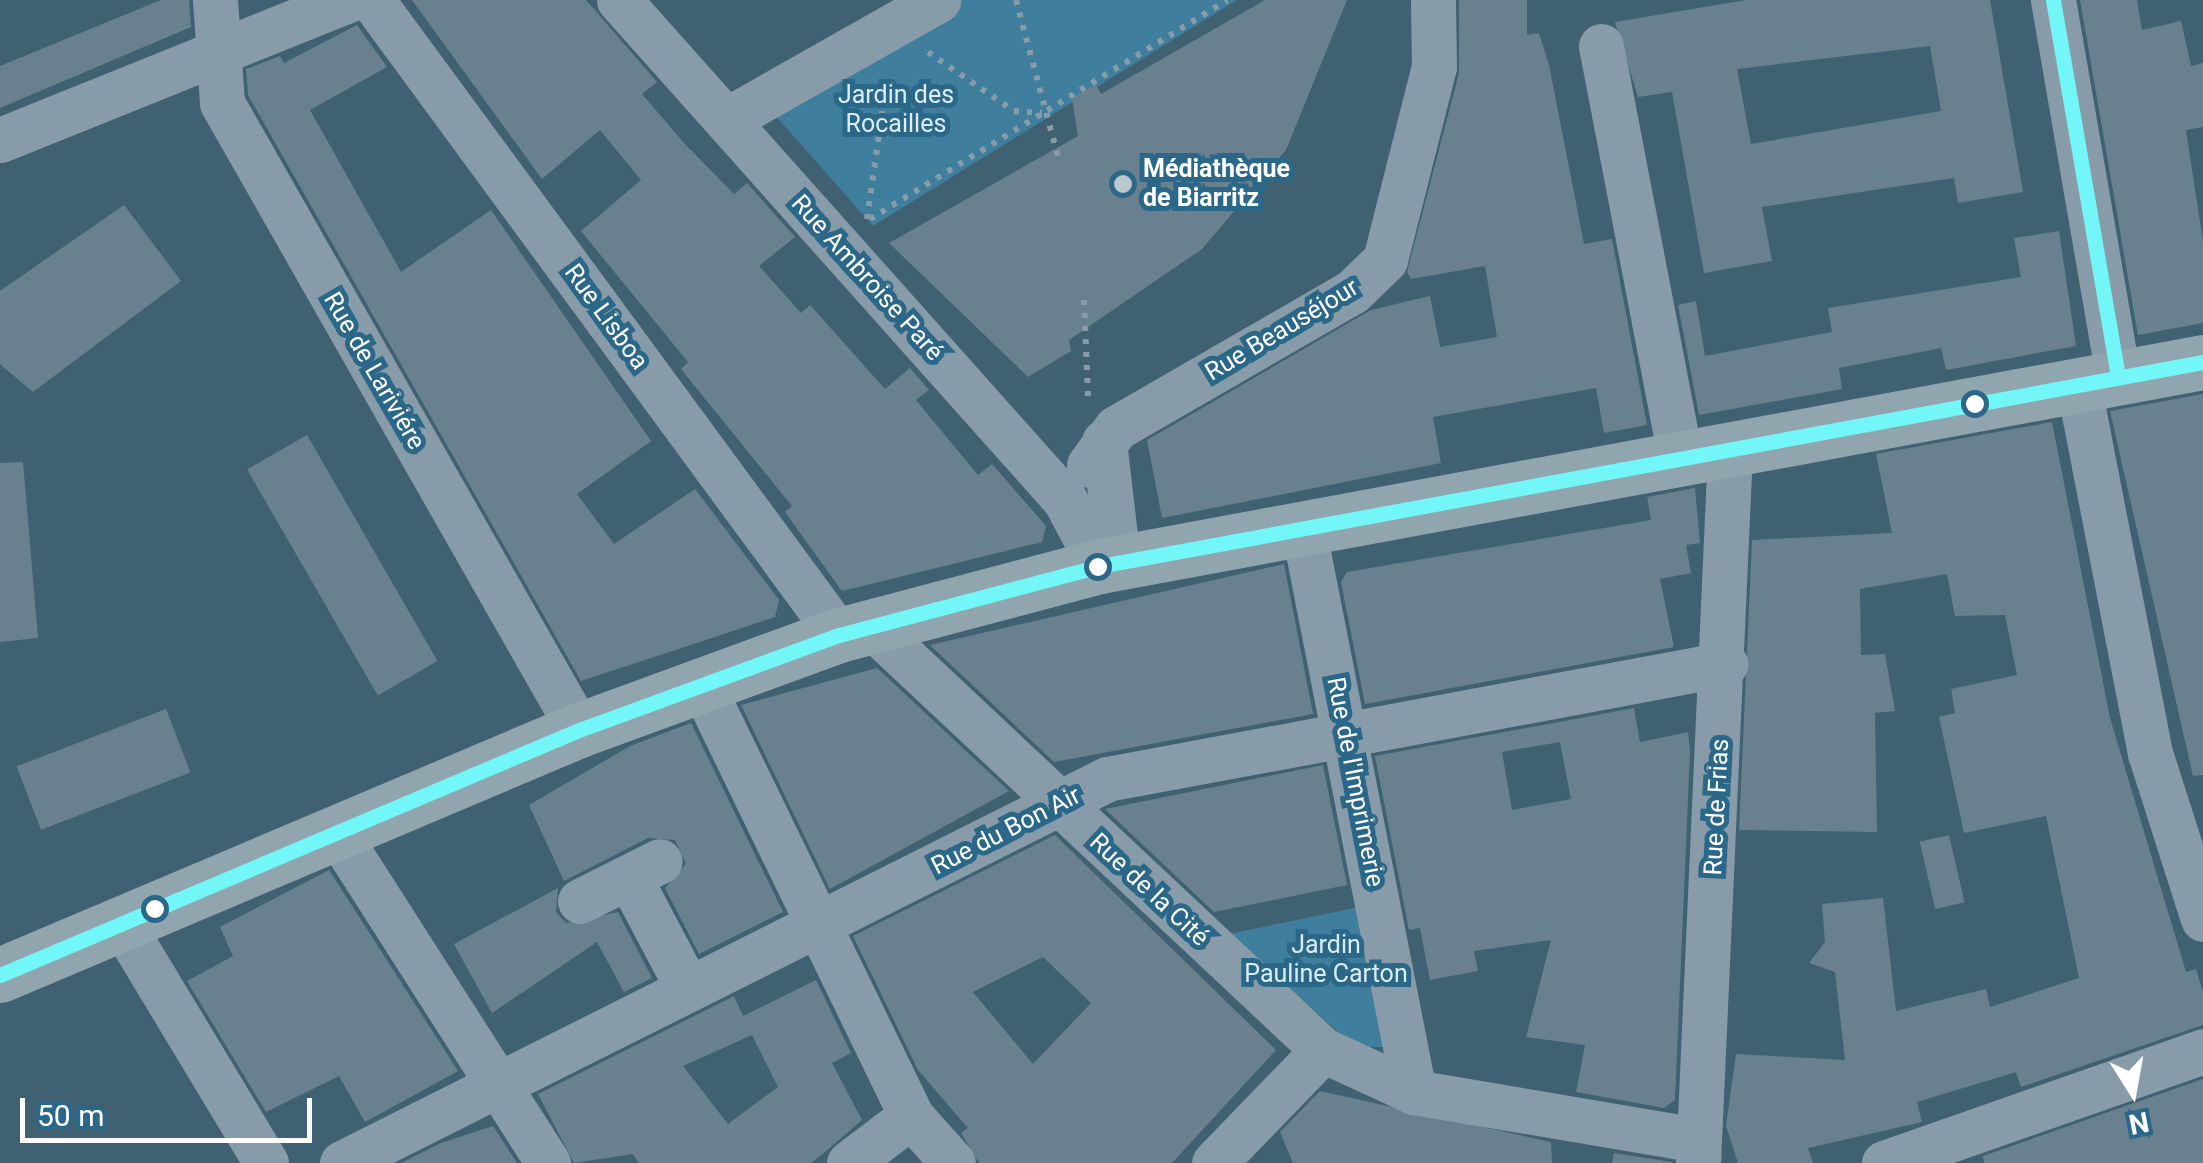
<!DOCTYPE html>
<meta charset="utf-8">
<style>
body{margin:0}
#map{position:relative;width:2203px;height:1163px;overflow:hidden;background:#406172;font-family:Roboto,sans-serif}
div>[style]{position:absolute}
.green>*{inset:0;background:#3f7e9d}
.building>*{inset:0;background:#69818e;transform-origin:0 0}
.path>*{height:6px;margin-top:-3px;transform-origin:0;background:repeating-linear-gradient(90deg,#879ca8 0 5px,transparent 0 13px)}
.minor>*{height:45px;margin:-22.5px;padding:0 22.5px;transform-origin:22.5px;border-radius:22.5px;background:#879ca8}
.major>*{height:55px;margin:-27.5px;padding:0 27.5px;transform-origin:27.5px;border-radius:27.5px;background:#91a5ae}
.bus-1>*{height:15px;margin:-7.5px;padding:0 7.5px;transform-origin:7.5px;border-radius:7.5px;background:#73f6f7}
.dots>*{width:28px;height:28px;translate:-50% -50%;box-sizing:border-box;border:5px solid #2a6788;border-radius:50%}
span{translate:-50% -50%;white-space:nowrap;text-align:center;line-height:1.15;-webkit-text-stroke:10px #2a6788;paint-order:stroke}
.park-label{font-size:25px;color:#dbedf7}
.poi-label{font-size:25px;color:#fff;font-weight:700}
.left{translate:0 -50%;text-align:left}
.street-label{font-size:25px;color:#fff}
.north{position:absolute;left:2083px;top:1043px;width:100px;height:100px;-webkit-text-stroke:8px #2a6788;paint-order:stroke;rotate:169deg;font-size:28px;font-weight:700;line-height:40px;text-align:center;color:#fff}
.north::after{content:'';display:block;margin:auto;width:35px;height:45px;background:#fff;clip-path:polygon(50% 0,100% 100%,50% 72%,0 100%)}
.scale{position:absolute;left:20px;top:1098px;width:292px;height:45px;box-sizing:border-box;border:5px solid #fff;border-top:0;padding-left:12px;font-size:30px;line-height:35px;white-space:nowrap;color:#fff;-webkit-text-stroke:8px #2a6788;paint-order:stroke}
</style>
<div id="map">
<div class="green">
<i style="clip-path:polygon(912px 0,1237px 0,873px 226px,753px 90px)"></i>
<i style="clip-path:polygon(1359px 907px,1383px 1047px,1355px 1047px,1229px 934px)"></i>
</div>
<div class="building">
<i style="clip-path:polygon(161px 0,189px 0,191px 27px,0 108px,0 66px)"></i>
<i style="clip-path:polygon(412px 0,586px 0,657px 82px,642px 94px,684px 143px,734px 194px,747px 183px,795px 237px,759px 266px,801px 313px,810px 305px,885px 389px,910px 368px,929px 390px,916px 400px,978px 475px,992px 464px,1046px 526px,1042px 542px,842px 591px,785px 512px,792px 506px,681px 369px,688px 362px,581px 231px,641px 180px,600px 130px,542px 179px)"></i>
<i style="clip-path:polygon(1265px 0,1347px 0,1286px 150px,1202px 249px,1069px 340px,1071px 351px,1028px 377px,889px 243px,1078px 136px,1072px 98px,1096px 84px,1101px 94px)"></i>
<i style="clip-path:polygon(1459px 0,1527px 0,1527px 35px,1539px 33px,1549px 65px,1584px 244px,1612px 239px,1647px 425px,1604px 433px,1596px 388px,1433px 417px,1441px 463px,1162px 518px,1147px 440px,1371px 310px,1430px 296px,1440px 347px,1497px 337px,1485px 266px,1411px 279px,1407px 272px,1459px 73px)"></i>
<i style="clip-path:polygon(evenodd,1746px 0,1990px 0,2023px 192px,1958px 203px,1954px 178px,1762px 207px,1772px 261px,1704px 273px,1672px 92px,1638px 97px,1615px 22px,1746px 0,1930px 46px,1941px 111px,1751px 144px,1737px 69px,1930px 46px)"></i>
<i style="clip-path:polygon(2080px 0,2137px 0,2142px 30px,2181px 21px,2191px 66px,2203px 63px,2203px 127px,2186px 130px,2203px 242px,2203px 323px,2138px 335px)"></i>
<i style="clip-path:polygon(357px 25px,387px 67px,310px 110px,401px 272px,491px 210px,651px 441px,577px 494px,614px 544px,695px 489px,779px 600px,775px 617px,581px 681px,248px 95px,246px 69px,280px 56px,284px 63px)"></i>
<i style="clip-path:polygon(124px 205px,181px 281px,33px 392px,0 364px,0 291px)"></i>
<i style="clip-path:polygon(2059px 231px,2076px 346px,1946px 370px,1941px 348px,1839px 368px,1842px 389px,1699px 415px,1678px 305px,1696px 301px,1705px 356px,1832px 332px,1828px 308px,2021px 277px,2014px 238px)"></i>
<i style="clip-path:polygon(2203px 394px,2203px 775px,2193px 776px,2110px 411px)"></i>
<i style="clip-path:polygon(2052px 422px,2110px 718px,2186px 972px,2196px 969px,2203px 992px,2203px 1025px,2021px 1087px,2016px 1072px,1917px 1102px,1922px 1122px,1808px 1148px,1813px 1163px,1738px 1163px,1726px 1126px,1736px 1054px,1845px 1060px,1835px 972px,1809px 963px,1825px 942px,1822px 904px,1883px 898px,1896px 1011px,1986px 989px,1990px 1007px,2079px 978px,2046px 816px,1964px 833px,1939px 717px,1955px 713px,1951px 689px,2017px 675px,2005px 615px,1955px 616px,1947px 574px,1860px 589px,1861px 655px,1885px 654px,1895px 711px,1875px 713px,1877px 832px,1739px 830px,1752px 540px,1892px 533px,1876px 454px)"></i>
<i style="left:307px;top:435px;width:261px;height:69px;rotate:60deg"></i>
<i style="clip-path:polygon(23px 462px,38px 638px,0 642px,0 463px)"></i>
<i style="clip-path:polygon(1695px 488px,1700px 543px,1686px 545px,1691px 573px,1660px 579px,1674px 647px,1365px 704px,1341px 582px,1347px 572px,1651px 520px,1647px 497px)"></i>
<i style="clip-path:polygon(1284px 564px,1313px 714px,1054px 762px,930px 645px)"></i>
<i style="clip-path:polygon(877px 668px,1009px 791px,830px 889px,741px 705px)"></i>
<i style="clip-path:polygon(evenodd,1634px 708px,1640px 742px,1688px 732px,1690px 751px,1675px 1100px,1664px 1108px,1576px 1092px,1585px 1045px,1526px 1037px,1551px 940px,1474px 951px,1478px 971px,1430px 980px,1420px 928px,1409px 930px,1375px 756px,1634px 708px,1560px 742px,1571px 799px,1512px 810px,1502px 752px,1560px 742px)"></i>
<i style="left:166px;top:709px;width:68px;height:160px;rotate:69deg"></i>
<i style="clip-path:polygon(691px 723px,783px 912px,699px 954px,665px 888px,686px 864px,675px 840px,648px 838px,564px 881px,529px 805px,630px 746px)"></i>
<i style="clip-path:polygon(1323px 765px,1347px 885px,1214px 912px,1105px 809px)"></i>
<i style="clip-path:polygon(evenodd,1055px 835px,1276px 1050px,1172px 1163px,979px 1163px,961px 1133px,968px 1128px,918px 1070px,853px 936px,1055px 835px,1043px 957px,1091px 1003px,1033px 1064px,973px 992px,1043px 957px)"></i>
<i style="left:1949px;top:835px;width:69px;height:30px;rotate:77deg"></i>
<i style="clip-path:polygon(329px 870px,458px 1071px,365px 1122px,339px 1076px,266px 1112px,187px 981px,233px 956px,220px 927px)"></i>
<i style="clip-path:polygon(558px 888px,556px 912px,566px 923px,618px 912px,652px 978px,624px 992px,597px 942px,492px 1013px,454px 944px)"></i>
<i style="clip-path:polygon(evenodd,816px 980px,851px 1053px,832px 1063px,862px 1120px,825px 1152px,811px 1163px,639px 1163px,633px 1154px,574px 1163px,538px 1094px,734px 996px,743px 1016px,816px 980px,752px 1035px,778px 1087px,728px 1124px,683px 1066px,752px 1035px)"></i>
<i style="clip-path:polygon(2203px 1079px,2203px 1163px,1984px 1163px,1983px 1156px)"></i>
<i style="clip-path:polygon(1320px 1091px,1551px 1142px,1552px 1163px,1293px 1163px,1280px 1132px)"></i>
<i style="clip-path:polygon(493px 1126px,517px 1163px,401px 1163px,441px 1143px)"></i>
<i style="clip-path:polygon(1614px 1153px,1672px 1162px,1672px 1163px,1612px 1163px)"></i>
</div>
<div class="path">
<i style="left:1016px;top:0;width:166px;rotate:75deg"></i>
<i style="left:928px;top:52px;width:104px;rotate:34.5deg"></i>
<i style="left:1014px;top:111px;width:28px;rotate:4deg"></i>
<i style="left:867px;top:219px;width:142px;rotate:-81.9deg"></i>
<i style="left:870px;top:219px;width:419px;rotate:-31.5deg"></i>
<i style="left:1084px;top:300px;width:96px;rotate:87.6deg"></i>
</div>
<div class="minor">
<i style="left:215px;top:0;width:103px;rotate:86.1deg"></i>
<i style="left:222px;top:103px;width:722px;rotate:60.34deg"></i>
<i style="left:372px;top:0;width:788px;rotate:53.67deg"></i>
<i style="left:619px;top:0;width:670px;rotate:48.27deg"></i>
<i style="left:1065px;top:500px;width:75px;rotate:62.1deg"></i>
<i style="left:1100px;top:566px;width:27px;rotate:-54deg"></i>
<i style="left:1116px;top:544px;width:103px;rotate:-96.7deg"></i>
<i style="left:2053px;top:0;width:382px;rotate:80.2deg"></i>
<i style="left:1601px;top:46px;width:422px;rotate:79.1deg"></i>
<i style="left:726px;top:120px;width:244px;rotate:-29.5deg"></i>
<i style="left:0;top:140px;width:375px;rotate:-21.9deg"></i>
<i style="left:2078px;top:383px;width:377px;rotate:79deg"></i>
<i style="left:2150px;top:753px;width:174px;rotate:72.3deg"></i>
<i style="left:1089px;top:465px;width:46px;rotate:-53.9deg"></i>
<i style="left:1116px;top:428px;width:272px;rotate:-30deg"></i>
<i style="left:1352px;top:292px;width:46px;rotate:-44.1deg"></i>
<i style="left:1385px;top:260px;width:199px;rotate:-75.8deg"></i>
<i style="left:1434px;top:67px;width:67px;rotate:-90.9deg"></i>
<i style="left:1304px;top:532px;width:571px;rotate:78.89deg"></i>
<i style="left:871px;top:626px;width:620px;rotate:43.17deg"></i>
<i style="left:1323px;top:1050px;width:100px;rotate:24.8deg"></i>
<i style="left:1414px;top:1092px;width:287px;rotate:9.6deg"></i>
<i style="left:702px;top:685px;width:479px;rotate:64.1deg"></i>
<i style="left:911px;top:1116px;width:63px;rotate:48.2deg"></i>
<i style="left:339px;top:836px;width:388px;rotate:57.4deg"></i>
<i style="left:629px;top:877px;width:127px;rotate:62.2deg"></i>
<i style="left:580px;top:901px;width:89px;rotate:-26.6deg"></i>
<i style="left:125px;top:929px;width:273px;rotate:58.9deg"></i>
<i style="left:342px;top:1163px;width:856px;rotate:-26.65deg"></i>
<i style="left:1107px;top:779px;width:629px;rotate:-10.54deg"></i>
<i style="left:849px;top:1163px;width:78px;rotate:-37.2deg"></i>
<i style="left:1214px;top:1163px;width:157px;rotate:-46deg"></i>
<i style="left:1698px;top:1163px;width:714px;rotate:-87.43deg"></i>
<i style="left:1884px;top:1163px;width:338px;rotate:-19.3deg"></i>
</div>
<div class="major">
<i style="left:0;top:975px;width:629px;rotate:-22.94deg"></i>
<i style="left:579px;top:730px;width:277px;rotate:-20.1deg"></i>
<i style="left:839px;top:635px;width:270px;rotate:-14.8deg"></i>
<i style="left:1100px;top:566px;width:1122px;rotate:-10.48deg"></i>
</div>
<div class="bus-1">
<i style="left:2053px;top:0;width:382px;rotate:80.2deg"></i>
<i style="left:0;top:975px;width:629px;rotate:-22.94deg"></i>
<i style="left:579px;top:730px;width:277px;rotate:-20.1deg"></i>
<i style="left:839px;top:635px;width:270px;rotate:-14.8deg"></i>
<i style="left:1100px;top:566px;width:1122px;rotate:-10.48deg"></i>
</div>
<div class="dots">
<i style="left:1123px;top:184px;background:#bcc8ce"></i>
<i style="left:1975px;top:404px;background:#fff"></i>
<i style="left:1098px;top:567px;background:#fff"></i>
<i style="left:155px;top:909px;background:#fff"></i>
</div>
<div class="park-label">
<span style="left:896px;top:110px">Jardin des<br>Rocailles</span>
<span style="left:1326px;top:960px">Jardin<br>Pauline Carton</span>
</div>
<div class="poi-label">
<span class="left" style="left:1143px;top:184px">Médiathèque<br>de Biarritz</span>
</div>
<div class="street-label">
<span style="left:867px;top:278px;rotate:48deg">Rue Ambroise Paré</span>
<span style="left:606px;top:317px;rotate:54deg">Rue Lisboa</span>
<span style="left:1282px;top:330px;rotate:-31deg">Rue Beauséjour</span>
<span style="left:374px;top:371px;rotate:60deg">Rue de Lariviére</span>
<span style="left:1355px;top:782px;rotate:79deg">Rue de l'Imprimerie</span>
<span style="left:1717px;top:807px;rotate:-87deg">Rue de Frias</span>
<span style="left:1006px;top:831px;rotate:-27deg">Rue du Bon Air</span>
<span style="left:1149px;top:890px;rotate:43deg">Rue de la Cité</span>
</div>
<div class="north">N</div>
<div class="scale">50 m</div>
</div>
